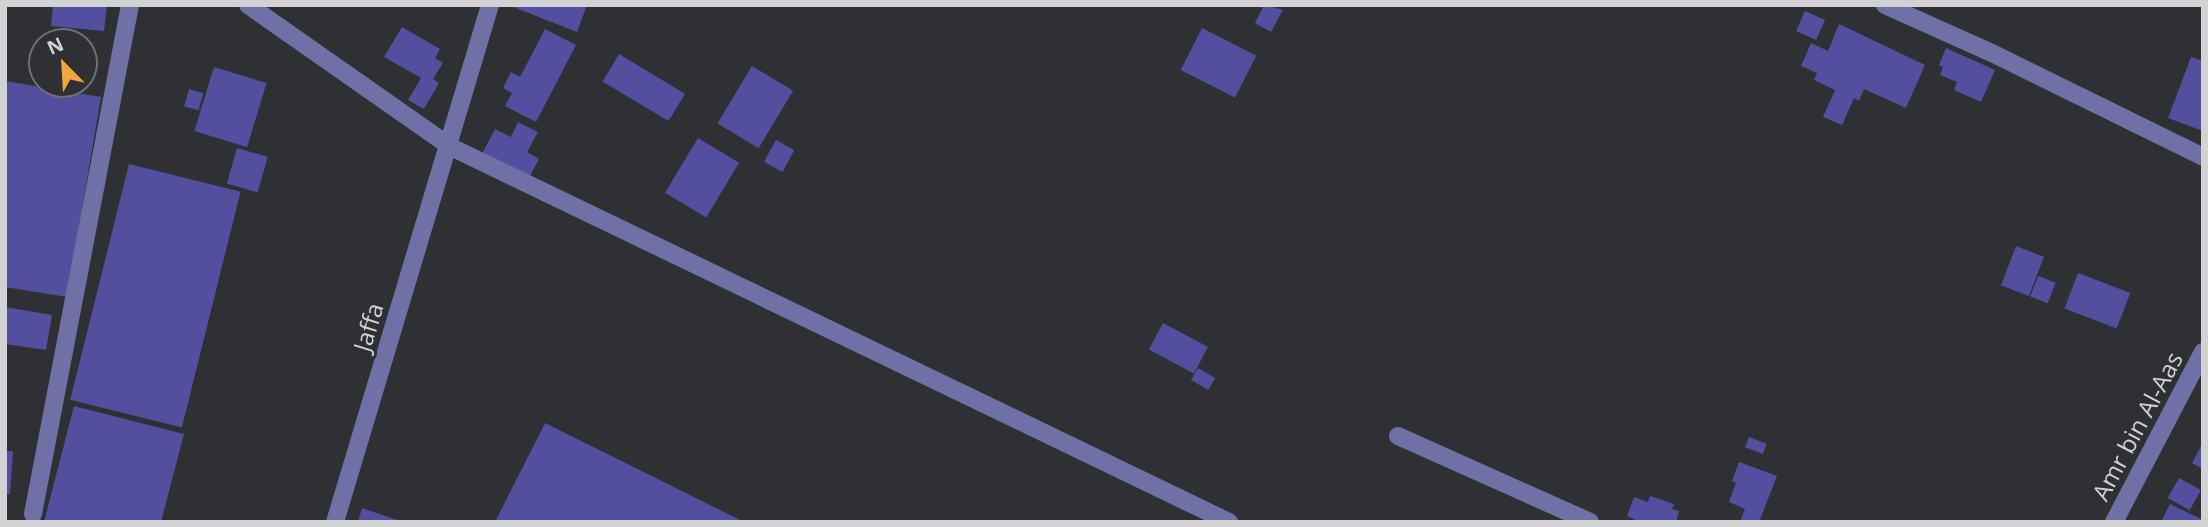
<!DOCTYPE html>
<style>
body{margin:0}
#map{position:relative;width:2208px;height:527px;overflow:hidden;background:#2f3033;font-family:"Open Sans",sans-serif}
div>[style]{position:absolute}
.building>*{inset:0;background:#534e9e;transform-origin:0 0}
.minor>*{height:18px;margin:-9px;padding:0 9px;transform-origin:9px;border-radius:9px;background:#6f70a6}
span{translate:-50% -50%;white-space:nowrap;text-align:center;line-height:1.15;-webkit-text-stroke:6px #2f3033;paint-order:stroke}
.street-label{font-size:24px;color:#d2d2d4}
.frame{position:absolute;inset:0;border:7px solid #d2d2d4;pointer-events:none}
.north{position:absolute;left:28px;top:28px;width:70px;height:70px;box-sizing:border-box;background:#2f3033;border:2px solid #707173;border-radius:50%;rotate:336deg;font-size:19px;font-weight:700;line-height:28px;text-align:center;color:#d2d2d4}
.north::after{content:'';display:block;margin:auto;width:24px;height:32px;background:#eea73d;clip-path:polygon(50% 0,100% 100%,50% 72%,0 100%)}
</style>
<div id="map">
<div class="building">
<i style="clip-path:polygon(53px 5px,107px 5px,104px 31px,51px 26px)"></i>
<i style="clip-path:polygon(508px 5px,587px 5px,577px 32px)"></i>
<i style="clip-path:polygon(1264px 5px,1283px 10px,1271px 32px,1255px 23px)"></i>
<i style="left:1805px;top:11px;width:22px;height:22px;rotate:24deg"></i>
<i style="clip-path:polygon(1839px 24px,1925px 65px,1906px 108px,1864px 89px,1859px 101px,1854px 98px,1842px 125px,1823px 117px,1835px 90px,1814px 80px,1817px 73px,1801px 66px,1811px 43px,1828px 51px)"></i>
<i style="clip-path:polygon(402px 27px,440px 49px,435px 58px,443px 63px,433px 79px,439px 83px,424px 109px,408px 100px,421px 78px,384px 57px)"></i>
<i style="left:1202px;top:28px;width:61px;height:47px;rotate:27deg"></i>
<i style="clip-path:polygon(545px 29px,576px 45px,536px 122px,505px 106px,512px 93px,503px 88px,511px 72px,520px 77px)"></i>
<i style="clip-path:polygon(1946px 48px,1995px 70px,1981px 102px,1954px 90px,1957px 82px,1940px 75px,1943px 67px,1939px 65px)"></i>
<i style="left:619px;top:54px;width:77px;height:32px;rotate:31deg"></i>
<i style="clip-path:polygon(2191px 57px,2203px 61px,2203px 131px,2168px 118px)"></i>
<i style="left:752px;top:66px;width:48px;height:67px;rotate:31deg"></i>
<i style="left:214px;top:67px;width:55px;height:67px;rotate:17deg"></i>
<i style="clip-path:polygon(5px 81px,101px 97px,67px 297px,5px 287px)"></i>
<i style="left:189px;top:89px;width:15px;height:18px;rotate:16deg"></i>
<i style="clip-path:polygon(518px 122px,538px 132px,527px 152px,539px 159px,530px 176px,477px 163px,495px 129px,511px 137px)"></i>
<i style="left:698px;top:138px;width:48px;height:64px;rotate:31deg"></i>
<i style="left:776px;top:140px;width:21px;height:25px;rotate:29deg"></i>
<i style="left:237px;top:148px;width:32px;height:37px;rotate:16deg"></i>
<i style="left:129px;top:164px;width:115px;height:243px;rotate:14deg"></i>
<i style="left:2016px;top:246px;width:30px;height:42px;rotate:21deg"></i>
<i style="left:2078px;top:273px;width:56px;height:38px;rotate:21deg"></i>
<i style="left:2038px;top:276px;width:19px;height:22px;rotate:21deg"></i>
<i style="clip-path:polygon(5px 307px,52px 315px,46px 350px,5px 344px)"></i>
<i style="left:1163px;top:323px;width:51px;height:30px;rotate:28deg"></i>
<i style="left:1198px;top:368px;width:20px;height:14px;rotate:30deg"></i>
<i style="clip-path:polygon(74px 406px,184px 434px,161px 522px,44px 522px)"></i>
<i style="clip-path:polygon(545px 423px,744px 522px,495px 522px)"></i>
<i style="left:1749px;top:437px;width:19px;height:11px;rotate:21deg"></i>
<i style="clip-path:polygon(2203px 442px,2203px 469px,2192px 463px)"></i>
<i style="clip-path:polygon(5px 451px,13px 451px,10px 494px,5px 494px)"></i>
<i style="clip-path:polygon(1739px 462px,1777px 476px,1759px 522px,1740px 522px,1745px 509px,1729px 502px,1736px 483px,1732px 481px)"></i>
<i style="left:2179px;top:478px;width:25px;height:23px;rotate:29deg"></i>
<i style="clip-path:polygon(1650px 496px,1674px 504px,1672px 509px,1679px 511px,1676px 522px,1640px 522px,1627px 516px,1634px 497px,1648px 502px)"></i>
<i style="clip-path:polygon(2170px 504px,2203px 520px,2203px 522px,2161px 522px)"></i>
<i style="clip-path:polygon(362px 508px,400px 521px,400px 522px,358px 522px)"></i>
</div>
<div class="minor">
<i style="left:248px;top:5px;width:246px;rotate:35deg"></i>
<i style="left:449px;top:146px;width:866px;rotate:25.74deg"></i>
<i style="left:1885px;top:5px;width:117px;rotate:24.2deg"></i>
<i style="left:1992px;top:53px;width:235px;rotate:26.2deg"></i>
<i style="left:1398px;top:436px;width:210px;rotate:24.1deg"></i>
<i style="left:33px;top:514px;width:518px;rotate:-79.21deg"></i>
<i style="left:335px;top:522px;width:540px;rotate:-73.31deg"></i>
<i style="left:2114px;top:522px;width:192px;rotate:-62.4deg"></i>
</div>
<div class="street-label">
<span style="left:368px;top:327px;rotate:-73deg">Jaffa</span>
<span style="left:2137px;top:426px;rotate:-62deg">Amr bin Al-Aas</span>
</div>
<div class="frame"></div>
<div class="north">N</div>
</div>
